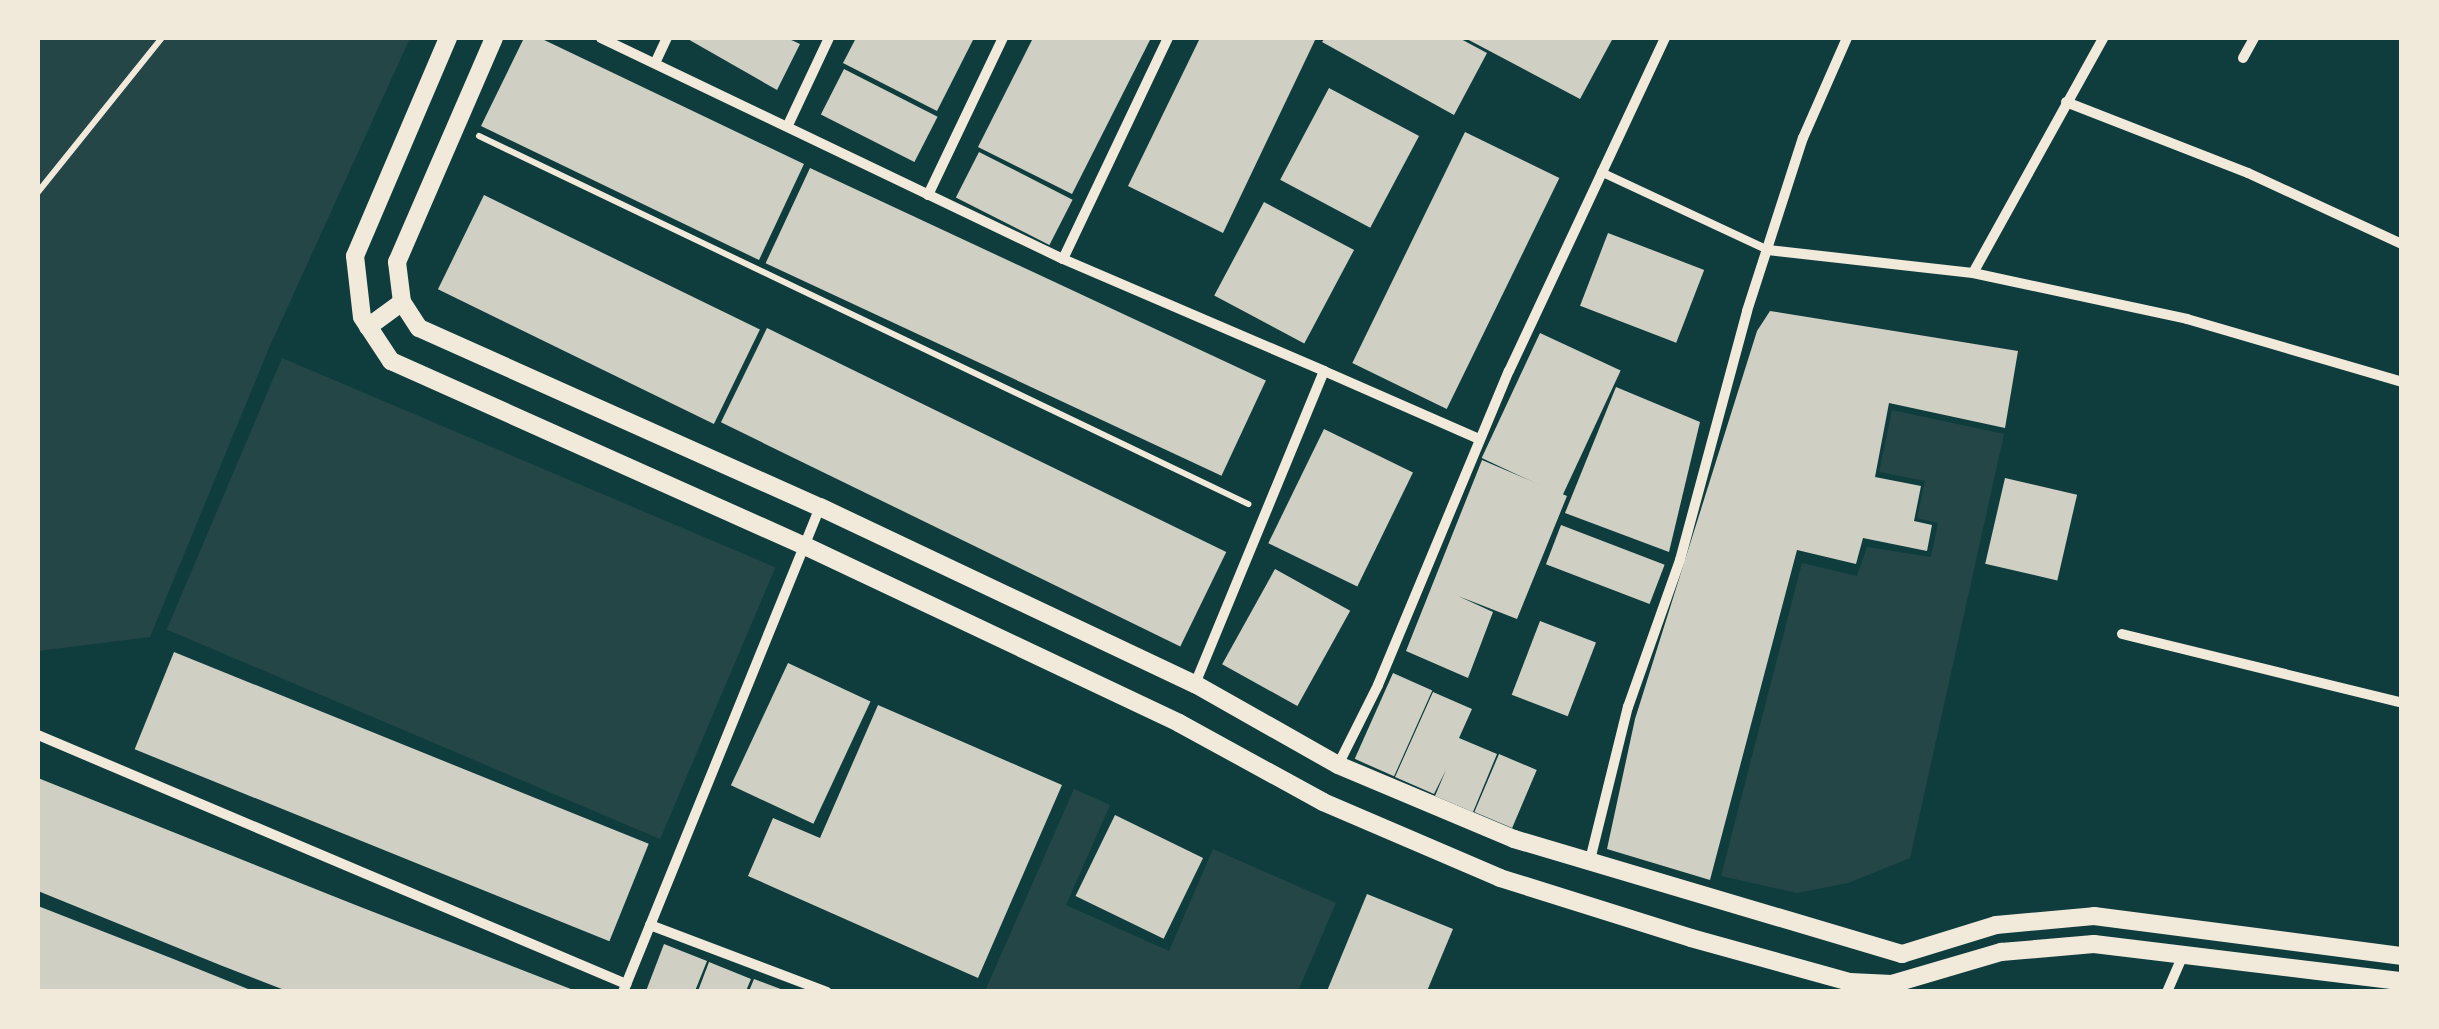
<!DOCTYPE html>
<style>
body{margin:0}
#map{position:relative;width:2439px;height:1029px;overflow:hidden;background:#0f3d3e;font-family:"IBM Plex Sans",sans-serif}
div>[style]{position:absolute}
.green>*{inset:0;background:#244646;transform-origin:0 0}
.building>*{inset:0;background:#cfcfc3;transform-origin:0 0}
.path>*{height:6px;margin:-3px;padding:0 3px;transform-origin:3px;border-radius:3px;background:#f1e9da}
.service>*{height:8px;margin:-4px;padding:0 4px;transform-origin:4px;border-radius:4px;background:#f1e9da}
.minor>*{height:10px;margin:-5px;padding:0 5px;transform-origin:5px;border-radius:5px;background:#f1e9da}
.tertiary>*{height:18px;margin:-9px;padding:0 9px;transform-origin:9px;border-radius:9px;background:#f1e9da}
span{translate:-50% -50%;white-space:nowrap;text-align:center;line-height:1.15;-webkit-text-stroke:9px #f1e9da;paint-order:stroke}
.frame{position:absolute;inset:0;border:40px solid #f1e9da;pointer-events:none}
</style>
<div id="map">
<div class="green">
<i style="clip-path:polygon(38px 38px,410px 38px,269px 348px,150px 637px,38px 651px)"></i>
<i style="left:282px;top:358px;width:536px;height:295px;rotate:23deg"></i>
<i style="clip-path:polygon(1892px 410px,2004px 434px,1910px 858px,1848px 883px,1797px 893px,1721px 876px,1802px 563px,1857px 576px,1867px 547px,1931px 557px,1938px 523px,1917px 518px,1925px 481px,1879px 472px)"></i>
<i style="clip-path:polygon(1074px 789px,1110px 805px,1066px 905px,1169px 951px,1213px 849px,1336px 903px,1298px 991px,985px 991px)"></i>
</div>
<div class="building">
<i style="clip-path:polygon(524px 38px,540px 38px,804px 164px,759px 260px,481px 126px)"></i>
<i style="clip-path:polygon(686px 38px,787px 38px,800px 44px,777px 90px)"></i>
<i style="clip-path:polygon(856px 38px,974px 38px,937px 111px,843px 63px)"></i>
<i style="clip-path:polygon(1033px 38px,1151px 38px,1072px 194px,978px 147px)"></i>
<i style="clip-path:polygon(1200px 38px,1316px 38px,1223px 233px,1128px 186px)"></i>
<i style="clip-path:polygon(1325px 38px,1459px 38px,1487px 53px,1454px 115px,1322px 42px)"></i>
<i style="clip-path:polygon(1465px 38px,1613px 38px,1580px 99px)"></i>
<i style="left:844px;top:69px;width:105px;height:51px;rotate:27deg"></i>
<i style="left:1329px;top:88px;width:102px;height:104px;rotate:28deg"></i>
<i style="left:1465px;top:132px;width:105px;height:257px;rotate:26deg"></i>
<i style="left:979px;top:152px;width:105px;height:51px;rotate:27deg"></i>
<i style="left:810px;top:168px;width:503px;height:105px;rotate:25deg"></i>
<i style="left:484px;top:195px;width:307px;height:105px;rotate:26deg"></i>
<i style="left:1264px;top:202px;width:102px;height:106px;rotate:28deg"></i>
<i style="left:1608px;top:233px;width:103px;height:78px;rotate:21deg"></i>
<i style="clip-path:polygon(1770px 311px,2018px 351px,2005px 428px,1889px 403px,1875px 477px,1921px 486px,1914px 521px,1932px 525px,1927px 551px,1863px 538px,1856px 564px,1797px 550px,1710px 880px,1607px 849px,1635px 719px,1757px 331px)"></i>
<i style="left:767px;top:328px;width:511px;height:105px;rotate:26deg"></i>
<i style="left:1540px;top:333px;width:89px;height:138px;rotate:25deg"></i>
<i style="clip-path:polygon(1616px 387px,1700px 422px,1669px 552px,1565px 513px)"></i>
<i style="left:1324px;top:429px;width:99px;height:127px;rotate:26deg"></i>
<i style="clip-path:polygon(1482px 460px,1567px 496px,1517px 619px,1458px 596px,1493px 612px,1468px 678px,1406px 651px)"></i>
<i style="left:2005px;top:478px;width:74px;height:88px;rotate:13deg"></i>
<i style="left:1561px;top:525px;width:111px;height:42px;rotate:21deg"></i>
<i style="left:1275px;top:569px;width:86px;height:109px;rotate:29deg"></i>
<i style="left:1540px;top:621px;width:60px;height:79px;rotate:21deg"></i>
<i style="left:174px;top:652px;width:512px;height:105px;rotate:22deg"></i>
<i style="left:788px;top:663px;width:91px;height:135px;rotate:25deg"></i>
<i style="left:1393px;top:673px;width:43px;height:94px;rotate:24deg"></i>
<i style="clip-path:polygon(1433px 692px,1472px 709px,1459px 738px,1497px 754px,1473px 812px,1435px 796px,1446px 770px,1434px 794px,1395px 777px)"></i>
<i style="clip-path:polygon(878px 705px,1062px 785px,978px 978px,748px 876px,773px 818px,820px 838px)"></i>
<i style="left:1499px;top:754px;width:41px;height:63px;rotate:23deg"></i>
<i style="clip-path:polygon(38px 778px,353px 904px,576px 991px,287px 991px,220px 965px,38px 891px)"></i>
<i style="left:1115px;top:815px;width:98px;height:90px;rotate:26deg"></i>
<i style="clip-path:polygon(1367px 894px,1453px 929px,1427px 991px,1327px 991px)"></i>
<i style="clip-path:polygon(38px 906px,171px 958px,253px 991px,38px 991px)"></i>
<i style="clip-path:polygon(664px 944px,707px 961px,695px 991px,646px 991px)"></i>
<i style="clip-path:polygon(709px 962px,751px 979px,746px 991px,698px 991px)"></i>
<i style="clip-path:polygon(754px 979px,786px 991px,749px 991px)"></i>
</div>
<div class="path">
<i style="left:479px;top:136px;width:853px;rotate:25.57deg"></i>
<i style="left:38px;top:192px;width:198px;rotate:-51.2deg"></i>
</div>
<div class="service">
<i style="left:1601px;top:172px;width:184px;rotate:25deg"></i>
</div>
<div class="minor">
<i style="left:601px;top:38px;width:512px;rotate:25.56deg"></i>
<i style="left:1063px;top:259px;width:284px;rotate:23.2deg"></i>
<i style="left:1324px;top:371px;width:339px;rotate:112.4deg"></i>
<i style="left:2243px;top:58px;width:23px;rotate:-61deg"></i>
<i style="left:657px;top:59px;width:23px;rotate:-65deg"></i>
<i style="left:2066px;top:102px;width:195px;rotate:21.3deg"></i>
<i style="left:2248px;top:173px;width:170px;rotate:24.8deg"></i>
<i style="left:788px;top:125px;width:96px;rotate:-64.8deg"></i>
<i style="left:928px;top:195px;width:174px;rotate:-64.5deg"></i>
<i style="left:1768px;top:250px;width:206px;rotate:6.4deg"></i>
<i style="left:1973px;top:273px;width:219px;rotate:12.1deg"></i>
<i style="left:2187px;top:319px;width:224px;rotate:16.3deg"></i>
<i style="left:1063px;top:259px;width:245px;rotate:-64.6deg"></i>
<i style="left:1973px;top:273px;width:269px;rotate:-61deg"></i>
<i style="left:1324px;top:371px;width:169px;rotate:23.7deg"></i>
<i style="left:2122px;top:634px;width:288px;rotate:13.8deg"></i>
<i style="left:38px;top:735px;width:639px;rotate:22.95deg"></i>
<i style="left:1338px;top:765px;width:89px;rotate:-63.4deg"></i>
<i style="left:1378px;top:685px;width:340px;rotate:-67.4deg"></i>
<i style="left:1509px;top:371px;width:368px;rotate:-64.9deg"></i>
<i style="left:1590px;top:860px;width:158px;rotate:-76.1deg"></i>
<i style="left:1628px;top:707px;width:156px;rotate:-70.5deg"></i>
<i style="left:1680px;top:560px;width:258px;rotate:-74.9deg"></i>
<i style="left:1747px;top:311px;width:182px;rotate:-72.1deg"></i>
<i style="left:1803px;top:138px;width:109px;rotate:-66.3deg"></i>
<i style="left:650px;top:925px;width:189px;rotate:20.7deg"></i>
<i style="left:623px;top:992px;width:523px;rotate:-67.89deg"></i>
<i style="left:2167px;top:992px;width:40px;rotate:-66.6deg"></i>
</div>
<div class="tertiary">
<i style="left:448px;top:38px;width:237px;rotate:113.1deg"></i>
<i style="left:355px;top:256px;width:61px;rotate:83.5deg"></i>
<i style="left:362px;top:317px;width:53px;rotate:56.6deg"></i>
<i style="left:391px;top:361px;width:451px;rotate:24.1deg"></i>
<i style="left:803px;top:545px;width:416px;rotate:25.3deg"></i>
<i style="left:1179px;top:723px;width:164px;rotate:28.7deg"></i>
<i style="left:1323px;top:802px;width:193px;rotate:23.2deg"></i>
<i style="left:1500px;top:878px;width:200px;rotate:17.4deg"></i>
<i style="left:1691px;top:938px;width:165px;rotate:15.5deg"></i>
<i style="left:1850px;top:982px;width:42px;rotate:2.7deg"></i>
<i style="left:1892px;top:984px;width:114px;rotate:-16.4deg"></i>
<i style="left:2001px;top:952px;width:93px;rotate:-4.9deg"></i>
<i style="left:2094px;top:944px;width:310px;rotate:6.9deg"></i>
<i style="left:494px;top:38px;width:244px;rotate:113.4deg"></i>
<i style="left:397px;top:262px;width:40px;rotate:82.9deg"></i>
<i style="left:402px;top:302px;width:31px;rotate:57deg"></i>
<i style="left:419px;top:328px;width:439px;rotate:24.1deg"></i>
<i style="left:820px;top:507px;width:415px;rotate:25.3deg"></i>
<i style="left:1195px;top:684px;width:164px;rotate:29.5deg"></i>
<i style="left:1338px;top:765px;width:191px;rotate:22.8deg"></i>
<i style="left:1514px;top:839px;width:405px;rotate:16.5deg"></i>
<i style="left:368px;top:327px;width:42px;rotate:-36.3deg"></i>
<i style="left:1902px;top:954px;width:98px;rotate:-17.1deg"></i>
<i style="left:1996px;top:925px;width:98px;rotate:-5.2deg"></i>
<i style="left:2094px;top:916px;width:311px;rotate:7.4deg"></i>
</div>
<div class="frame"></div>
</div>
